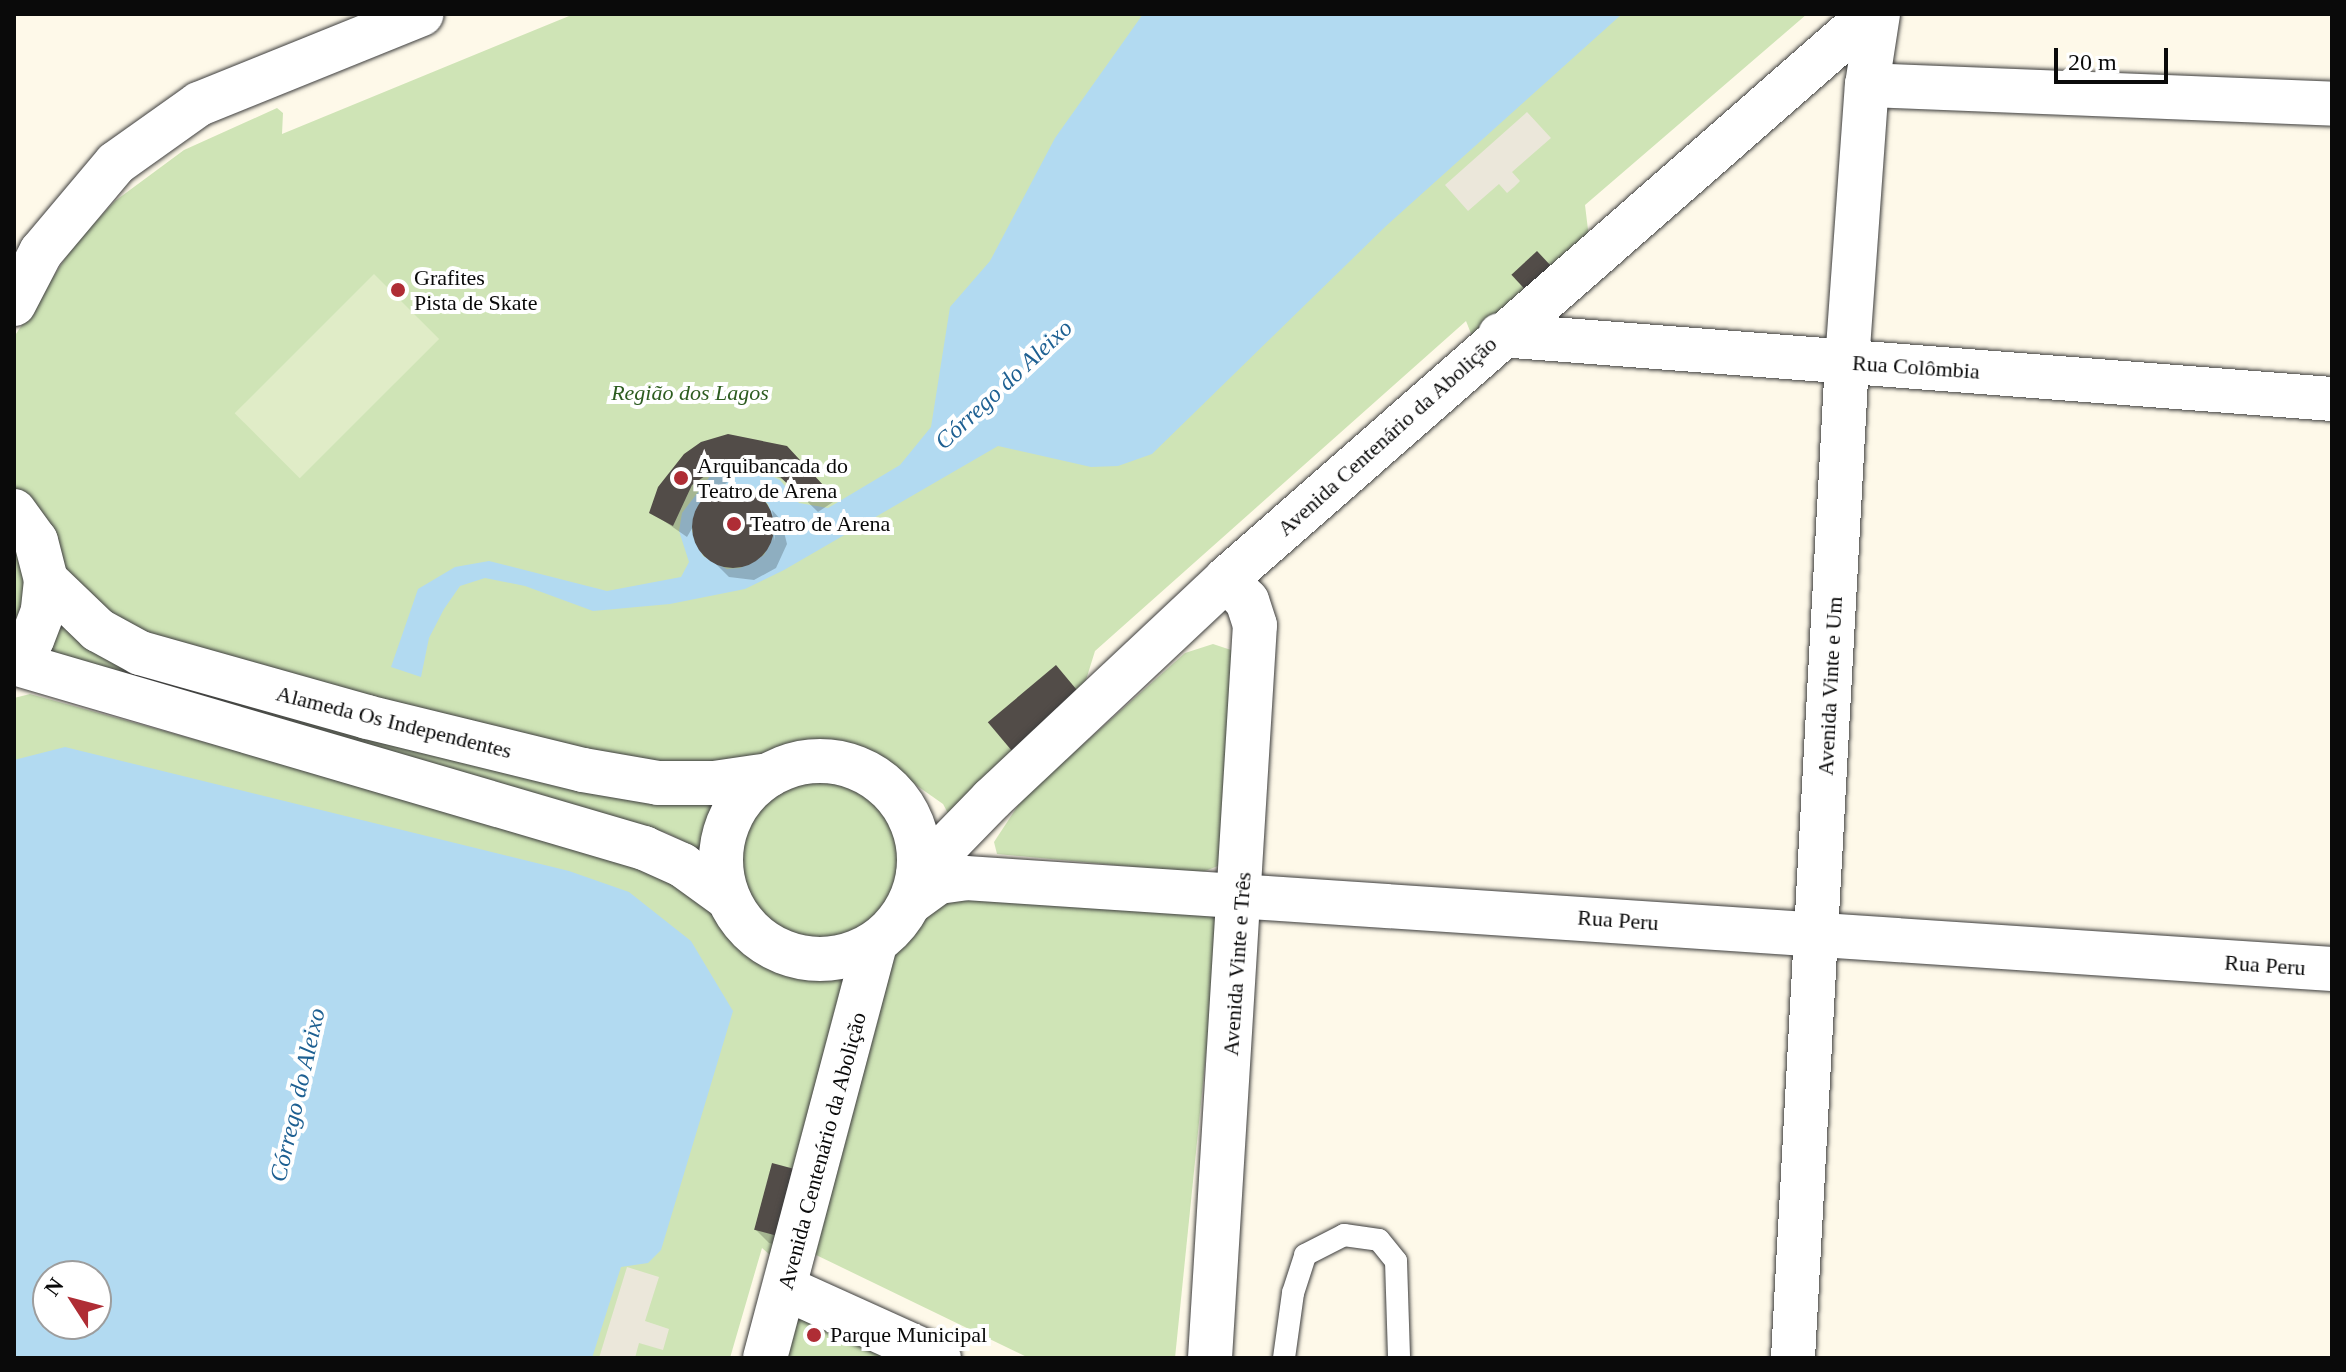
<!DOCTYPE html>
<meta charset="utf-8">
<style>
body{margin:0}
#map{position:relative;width:2346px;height:1372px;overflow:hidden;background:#fef9e9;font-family:Georgia,serif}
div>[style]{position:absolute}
.green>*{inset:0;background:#cfe4b6}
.round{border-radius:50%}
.pitch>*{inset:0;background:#e0ecc7;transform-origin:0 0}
.plaza>*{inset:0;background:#ebe7da}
.water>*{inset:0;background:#b2daf1}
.shadow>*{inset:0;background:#0003}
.building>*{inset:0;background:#524c48;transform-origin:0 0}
.roads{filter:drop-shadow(0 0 2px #3d3d3d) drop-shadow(0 0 2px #3d3d3d)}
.service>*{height:22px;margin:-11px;padding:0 11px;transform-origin:11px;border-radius:11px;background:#fff}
.minor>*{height:44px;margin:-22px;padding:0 22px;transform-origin:22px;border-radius:22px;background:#fff}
.tertiary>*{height:44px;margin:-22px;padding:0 22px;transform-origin:22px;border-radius:22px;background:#fff}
.tertiary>.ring{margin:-22px;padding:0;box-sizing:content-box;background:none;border:44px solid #fff;border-radius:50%}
.dots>*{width:22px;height:22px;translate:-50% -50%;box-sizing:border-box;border:4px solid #fff;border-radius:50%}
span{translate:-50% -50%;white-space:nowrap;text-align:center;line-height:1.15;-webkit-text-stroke:8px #fff;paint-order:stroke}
.poi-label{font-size:22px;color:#0a0a0a}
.left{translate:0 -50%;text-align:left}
.street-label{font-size:22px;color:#0a0a0a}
.park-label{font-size:22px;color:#2d5c20;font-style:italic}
.water-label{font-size:24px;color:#1e6092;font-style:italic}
.frame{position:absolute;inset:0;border:16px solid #0a0a0a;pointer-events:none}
.north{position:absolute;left:32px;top:1260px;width:80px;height:80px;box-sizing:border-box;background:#fff;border:2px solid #9d9d9d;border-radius:50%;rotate:306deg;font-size:22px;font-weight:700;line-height:32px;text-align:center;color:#0a0a0a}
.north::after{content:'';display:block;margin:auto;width:28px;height:36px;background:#af2d35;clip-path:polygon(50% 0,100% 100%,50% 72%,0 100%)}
.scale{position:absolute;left:2054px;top:48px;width:114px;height:36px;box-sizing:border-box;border:4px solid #0a0a0a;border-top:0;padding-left:10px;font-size:24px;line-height:28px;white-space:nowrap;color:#0a0a0a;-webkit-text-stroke:6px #fff;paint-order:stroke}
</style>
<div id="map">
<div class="green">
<i style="clip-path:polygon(574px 14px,1807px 14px,1585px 205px,1589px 238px,1474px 341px,1466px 321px,1095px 651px,1081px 696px,951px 819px,943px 804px,896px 771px,858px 756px,826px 752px,769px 766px,653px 771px,166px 644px,104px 616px,62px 575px,14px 493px,14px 337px,74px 245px,115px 201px,184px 150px,277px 108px,283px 113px,282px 134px)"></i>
<i style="clip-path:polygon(14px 546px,24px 574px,24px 596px,14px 624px)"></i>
<i style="clip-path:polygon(59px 615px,727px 794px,712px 829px,711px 855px,667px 833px,41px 664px)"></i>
<i style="clip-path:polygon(1213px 644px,1234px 651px,1223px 864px,1200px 873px,997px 854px,994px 842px,1023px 798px,1185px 653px)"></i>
<i style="clip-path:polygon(evenodd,30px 694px,662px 868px,711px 900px,769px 957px,788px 967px,825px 976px,858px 972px,777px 1261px,762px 1248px,730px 1358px,14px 1358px,14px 698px,30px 694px,48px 1276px,96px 1276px,96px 1324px,48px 1324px,48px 1276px)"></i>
<i class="round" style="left:735px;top:777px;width:168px;height:168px"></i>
<i style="clip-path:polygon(943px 894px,1220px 916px,1175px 1358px,1029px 1358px,812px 1253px,887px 957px)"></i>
<i style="clip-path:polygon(795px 1312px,887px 1358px,781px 1358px)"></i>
</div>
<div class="pitch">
<i style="left:374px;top:274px;width:92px;height:197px;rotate:45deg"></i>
</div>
<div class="plaza">
<i style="clip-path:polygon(1527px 112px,1551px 138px,1512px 172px,1520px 181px,1514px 187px,1507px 193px,1499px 184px,1468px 211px,1445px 185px)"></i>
<i style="clip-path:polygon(627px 1267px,659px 1277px,645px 1321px,669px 1329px,663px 1350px,639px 1343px,635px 1358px,599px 1358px)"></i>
</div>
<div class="water">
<i style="clip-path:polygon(evenodd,1143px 14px,1622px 14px,1386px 226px,1152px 454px,1118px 466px,1091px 467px,998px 446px,784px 570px,745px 589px,670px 604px,593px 611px,525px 586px,485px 578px,460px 586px,444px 609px,429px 638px,421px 677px,391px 667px,418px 589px,455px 567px,489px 561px,607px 591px,681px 577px,689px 562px,679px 531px,682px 513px,711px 475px,747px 468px,765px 473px,780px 480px,799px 503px,828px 508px,900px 465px,931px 427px,950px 307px,990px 261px,1055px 138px,1143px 14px,734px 486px,747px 488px,768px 504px,775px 531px,764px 555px,740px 568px,727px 569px,703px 556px,692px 531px,699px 505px,720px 488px,734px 486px)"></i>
<i style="clip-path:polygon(evenodd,65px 747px,569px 871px,629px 892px,691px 941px,733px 1011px,661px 1250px,648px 1263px,621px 1267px,592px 1358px,14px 1358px,14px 760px,65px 747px,48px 1276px,96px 1276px,96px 1324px,48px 1324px,48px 1276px)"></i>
</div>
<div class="shadow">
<i style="clip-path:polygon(786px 448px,836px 500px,818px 512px,785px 480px,762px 472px,739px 474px,714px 492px,733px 488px,758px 496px,767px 505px,775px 541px,772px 510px,781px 520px,787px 544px,776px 568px,754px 580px,729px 577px,715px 563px,697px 544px,697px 520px,687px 537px,651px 512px,686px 455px)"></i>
<i style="clip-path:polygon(774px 1165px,795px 1250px,769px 1243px,756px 1230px)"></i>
</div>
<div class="building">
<i style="left:1537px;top:251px;width:23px;height:35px;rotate:47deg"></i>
<i style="clip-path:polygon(728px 434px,787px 446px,824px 486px,804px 500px,770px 467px,748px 460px,725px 462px,692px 485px,673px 526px,649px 513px,658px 487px,684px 454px,701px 442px)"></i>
<i class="round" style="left:692px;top:486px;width:82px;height:82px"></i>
<i style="left:1056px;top:665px;width:39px;height:89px;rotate:50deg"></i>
<i style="left:772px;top:1163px;width:30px;height:69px;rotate:15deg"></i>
</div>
<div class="roads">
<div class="service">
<i style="left:1284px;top:1358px;width:66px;rotate:-82.1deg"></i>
<i style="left:1293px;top:1293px;width:40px;rotate:-72deg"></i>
<i style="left:1305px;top:1255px;width:44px;rotate:-27.1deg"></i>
<i style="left:1344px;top:1235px;width:35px;rotate:8deg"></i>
<i style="left:1379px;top:1240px;width:27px;rotate:51deg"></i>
<i style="left:1396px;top:1261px;width:97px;rotate:88.2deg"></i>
</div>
<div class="minor">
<i style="left:1867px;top:85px;width:465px;rotate:2.3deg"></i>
<i style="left:1500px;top:335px;width:834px;rotate:4.4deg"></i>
<i style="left:911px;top:902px;width:34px;rotate:-36deg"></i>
<i style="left:939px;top:882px;width:27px;rotate:-8deg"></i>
<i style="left:966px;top:878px;width:1369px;rotate:3.81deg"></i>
<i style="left:785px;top:1288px;width:169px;rotate:24.4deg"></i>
<i style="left:1210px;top:1358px;width:734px;rotate:-86.49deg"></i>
<i style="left:1255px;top:625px;width:25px;rotate:-108deg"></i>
<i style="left:1247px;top:601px;width:30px;rotate:-134deg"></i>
<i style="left:1793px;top:1358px;width:997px;rotate:-86.9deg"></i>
<i style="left:1847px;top:362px;width:278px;rotate:-85.9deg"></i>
<i style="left:1867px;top:85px;width:72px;rotate:-81.2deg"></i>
</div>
<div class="tertiary">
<i style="left:14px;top:304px;width:59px;rotate:-62.6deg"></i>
<i style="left:41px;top:252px;width:116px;rotate:-49.9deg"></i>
<i style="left:116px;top:163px;width:102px;rotate:-35.4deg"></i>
<i style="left:199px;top:104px;width:240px;rotate:-22deg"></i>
<i style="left:14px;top:511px;width:37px;rotate:54deg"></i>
<i style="left:36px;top:541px;width:40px;rotate:75.6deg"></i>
<i style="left:46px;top:580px;width:31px;rotate:96deg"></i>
<i style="left:43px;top:611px;width:30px;rotate:111deg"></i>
<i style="left:32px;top:639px;width:29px;rotate:128deg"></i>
<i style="left:46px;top:580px;width:72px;rotate:43.9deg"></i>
<i style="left:98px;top:630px;width:48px;rotate:28.7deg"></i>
<i style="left:140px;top:653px;width:236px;rotate:15.7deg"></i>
<i style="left:367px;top:717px;width:222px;rotate:13.8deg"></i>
<i style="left:583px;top:770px;width:76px;rotate:9.8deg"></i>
<i style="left:658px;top:783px;width:56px"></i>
<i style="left:714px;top:783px;width:56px;rotate:-8.3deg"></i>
<i style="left:14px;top:663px;width:657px;rotate:16.36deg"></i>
<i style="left:644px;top:848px;width:42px;rotate:24.1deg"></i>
<i style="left:682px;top:865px;width:57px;rotate:35.7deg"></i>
<i class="ring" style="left:721px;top:761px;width:154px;height:154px"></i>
<i style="left:918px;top:875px;width:106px;rotate:-45.8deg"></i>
<i style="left:992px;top:799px;width:321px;rotate:-43.2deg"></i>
<i style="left:1226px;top:579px;width:857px;rotate:-41.22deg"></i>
<i style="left:765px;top:1358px;width:428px;rotate:-75.1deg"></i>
</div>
</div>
<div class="dots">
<i style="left:398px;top:290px;background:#af2d35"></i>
<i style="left:681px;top:478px;background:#af2d35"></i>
<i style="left:734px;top:524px;background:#af2d35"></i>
<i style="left:814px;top:1335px;background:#af2d35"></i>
</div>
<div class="poi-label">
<span class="left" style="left:414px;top:290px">Grafites<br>Pista de Skate</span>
<span class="left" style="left:697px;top:478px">Arquibancada do<br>Teatro de Arena</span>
<span class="left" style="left:750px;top:524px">Teatro de Arena</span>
<span class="left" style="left:830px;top:1335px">Parque Municipal</span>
</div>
<div class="street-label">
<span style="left:1916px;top:367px;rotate:4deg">Rua Colômbia</span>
<span style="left:1387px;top:436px;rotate:-42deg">Avenida Centenário da Abolição</span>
<span style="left:1830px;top:686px;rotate:-87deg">Avenida Vinte e Um</span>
<span style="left:394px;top:722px;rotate:14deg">Alameda Os Independentes</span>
<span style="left:1618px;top:920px;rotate:4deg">Rua Peru</span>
<span style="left:1237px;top:964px;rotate:-86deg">Avenida Vinte e Três</span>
<span style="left:2265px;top:965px;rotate:4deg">Rua Peru</span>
<span style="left:822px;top:1151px;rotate:-75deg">Avenida Centenário da Abolição</span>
</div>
<div class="park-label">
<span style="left:690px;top:393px">Região dos Lagos</span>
</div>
<div class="water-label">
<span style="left:1004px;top:385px;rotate:-43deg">Córrego do Aleixo</span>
<span style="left:298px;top:1095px;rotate:-77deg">Córrego do Aleixo</span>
</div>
<div class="frame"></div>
<div class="north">N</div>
<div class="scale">20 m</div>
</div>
